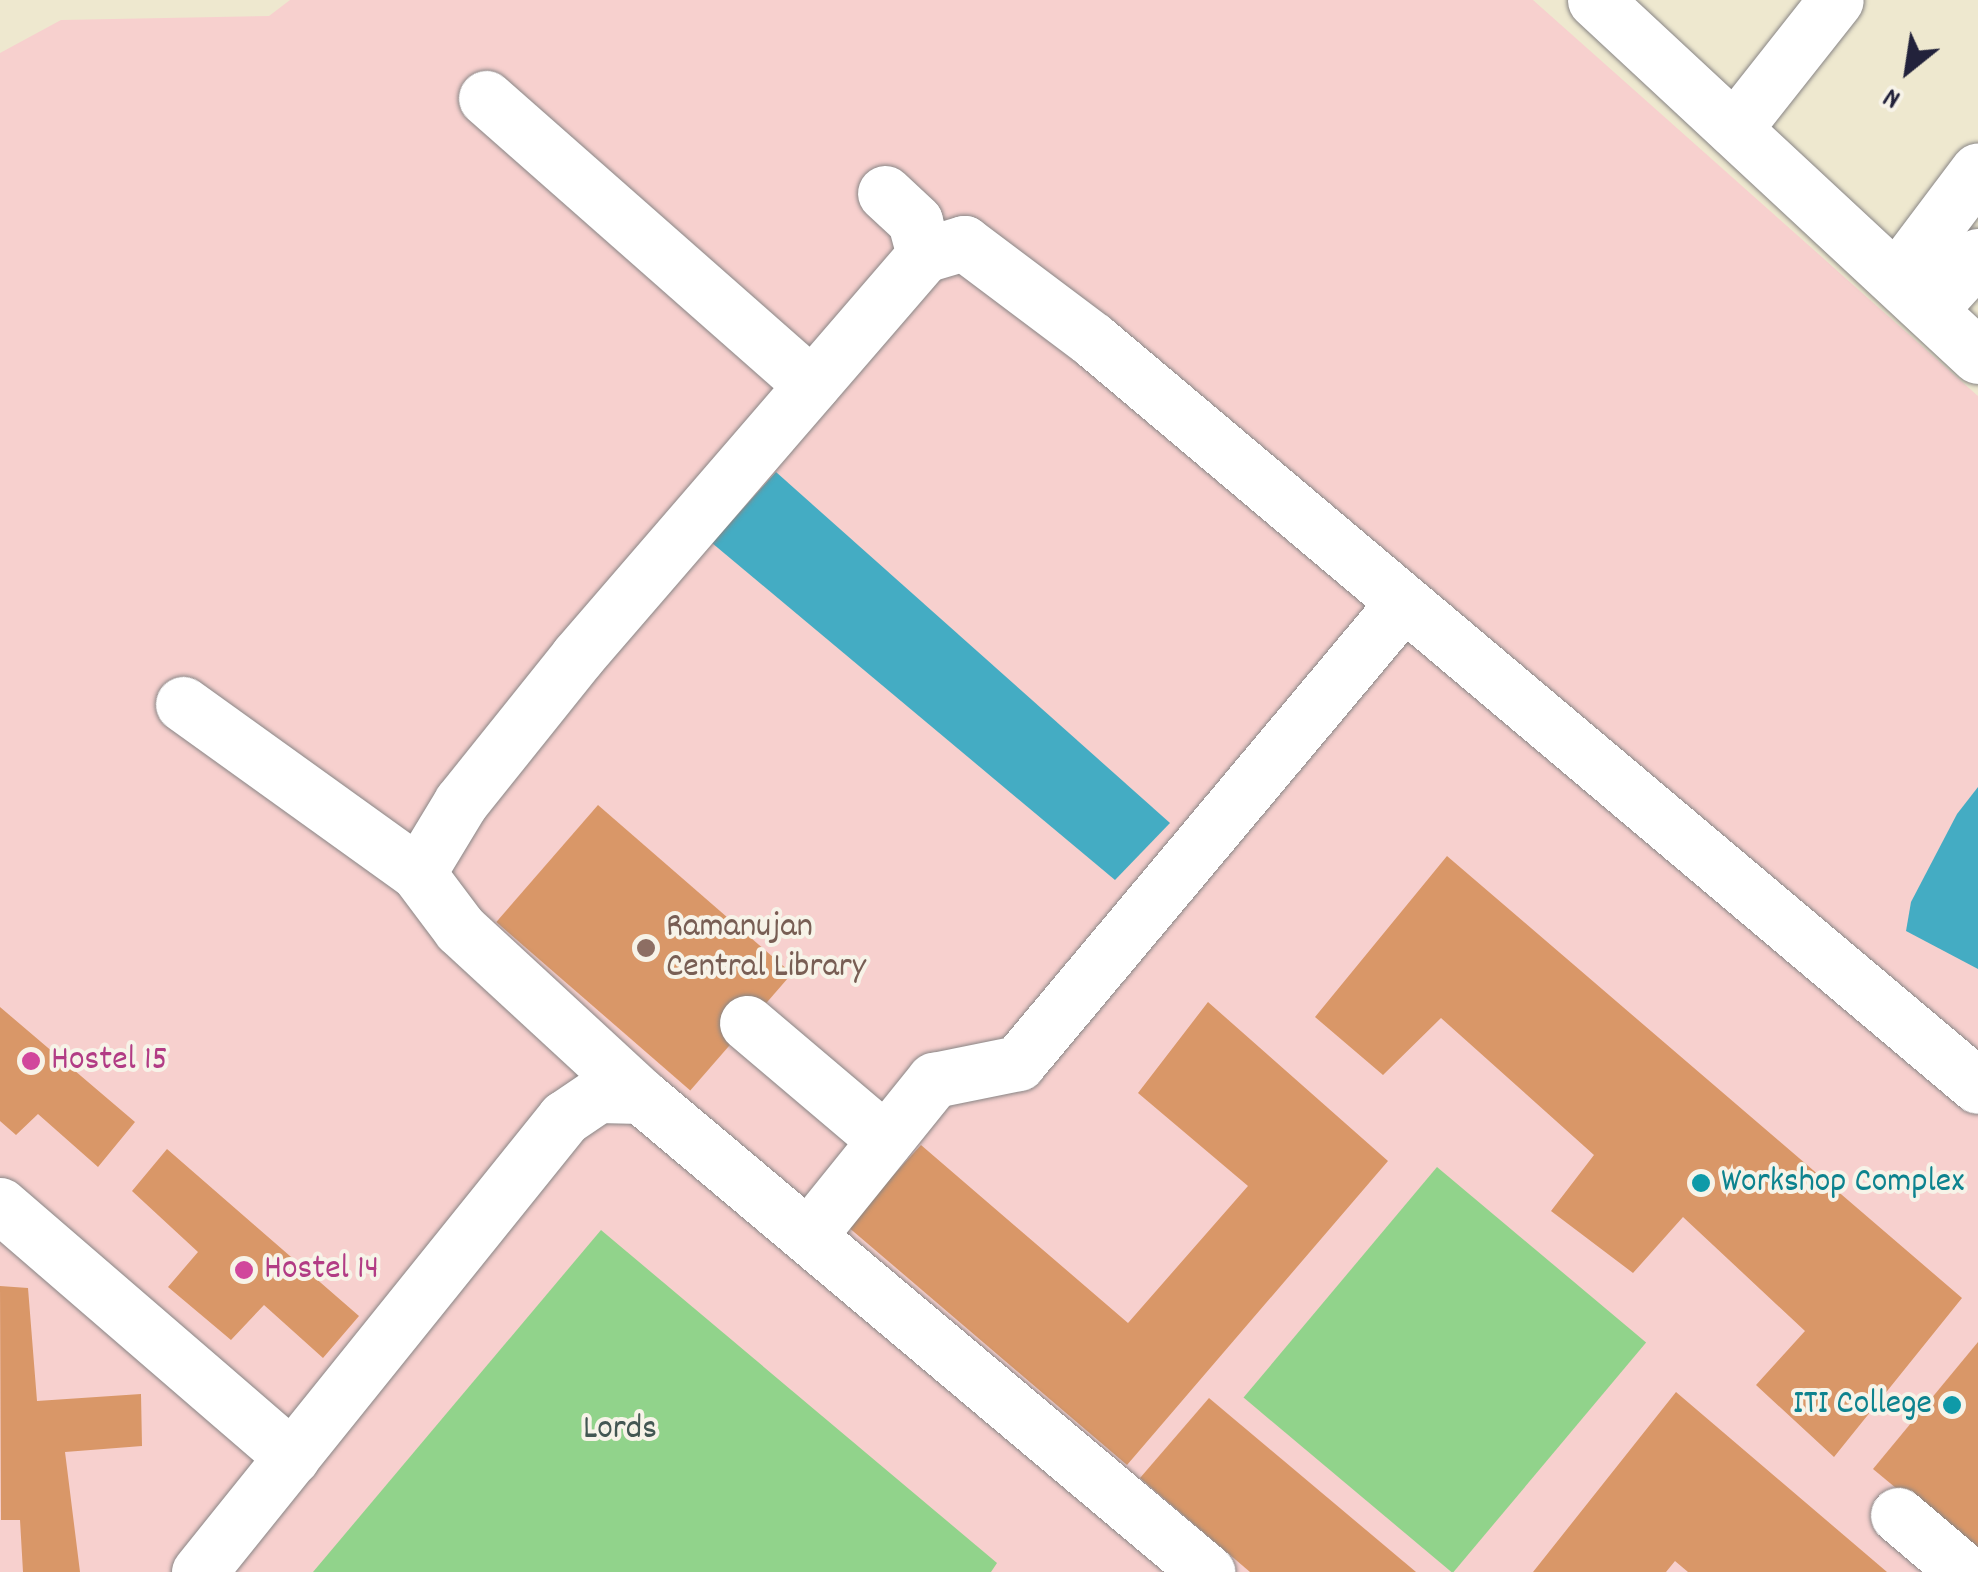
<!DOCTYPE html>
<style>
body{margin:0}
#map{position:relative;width:1978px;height:1572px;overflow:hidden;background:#eee8cf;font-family:Dekko,sans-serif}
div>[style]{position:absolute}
.built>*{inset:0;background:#f7d0ce}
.green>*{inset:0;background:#91d38b;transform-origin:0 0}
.water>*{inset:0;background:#44acc3}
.building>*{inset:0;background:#d99768;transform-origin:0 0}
.roads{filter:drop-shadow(0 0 2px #888585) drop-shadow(0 0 2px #888585)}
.minor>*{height:55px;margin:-27.5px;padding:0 27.5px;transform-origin:27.5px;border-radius:27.5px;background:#fff}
.dots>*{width:28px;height:28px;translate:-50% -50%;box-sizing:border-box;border:5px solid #f7f3e8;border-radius:50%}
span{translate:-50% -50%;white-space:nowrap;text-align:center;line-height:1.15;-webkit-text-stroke:8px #f7f3e8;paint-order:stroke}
.education-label{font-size:35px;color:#785e54}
.left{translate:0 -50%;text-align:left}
.hotel-label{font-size:35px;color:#b23c85}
.culture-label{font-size:35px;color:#0d838f}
.right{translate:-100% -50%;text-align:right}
.park-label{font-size:35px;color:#435753}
.north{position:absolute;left:1858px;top:20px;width:100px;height:100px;-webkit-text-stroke:8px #f7f3e8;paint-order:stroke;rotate:210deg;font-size:28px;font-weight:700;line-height:40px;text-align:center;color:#22223b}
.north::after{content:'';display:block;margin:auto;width:35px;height:45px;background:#22223b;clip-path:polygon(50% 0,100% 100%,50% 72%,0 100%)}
</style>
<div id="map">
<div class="built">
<i style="clip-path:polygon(290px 0,1533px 0,1978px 396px,1978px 1572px,0 1572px,0 53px,61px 20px,269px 16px)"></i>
</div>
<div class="green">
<i style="left:1437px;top:1167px;width:273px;height:301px;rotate:40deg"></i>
<i style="clip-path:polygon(601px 1230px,997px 1563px,991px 1572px,313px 1572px)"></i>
</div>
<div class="water">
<i style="clip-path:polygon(776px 472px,1170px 823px,1115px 880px,712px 543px)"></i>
<i style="clip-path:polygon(1978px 787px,1978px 969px,1906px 931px,1911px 902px,1957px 814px)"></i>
</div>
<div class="building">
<i style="left:598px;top:805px;width:257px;height:155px;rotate:41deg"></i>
<i style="clip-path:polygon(1447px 856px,1962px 1298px,1834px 1457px,1756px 1385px,1805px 1331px,1683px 1217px,1633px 1273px,1551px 1211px,1594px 1155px,1441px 1018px,1383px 1075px,1315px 1017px)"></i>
<i style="clip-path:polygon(1208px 1002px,1388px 1161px,1127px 1465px,847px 1226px,921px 1145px,1128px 1323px,1248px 1186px,1138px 1093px)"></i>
<i style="clip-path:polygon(0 1007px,135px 1122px,98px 1167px,38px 1114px,16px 1135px,0 1121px)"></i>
<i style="clip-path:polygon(167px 1149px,359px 1316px,323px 1358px,264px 1305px,231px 1340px,168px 1287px,198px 1252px,132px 1191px)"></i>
<i style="clip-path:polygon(0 1286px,28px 1288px,37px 1401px,141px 1394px,142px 1446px,65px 1452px,80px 1572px,23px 1572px,20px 1520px,1px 1520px)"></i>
<i style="clip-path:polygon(1978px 1342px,1978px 1556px,1873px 1469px)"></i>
<i style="clip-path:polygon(1676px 1392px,1887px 1572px,1688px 1572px,1675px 1561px,1666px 1572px,1533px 1572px)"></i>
<i style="clip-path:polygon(1209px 1398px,1416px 1572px,1250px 1572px,1140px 1478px)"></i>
</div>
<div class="roads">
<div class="minor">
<i style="left:1595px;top:0;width:523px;rotate:42.91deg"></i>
<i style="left:486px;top:98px;width:434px;rotate:41.4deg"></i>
<i style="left:1734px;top:129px;width:164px;rotate:-51.7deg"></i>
<i style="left:924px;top:255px;width:42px;rotate:-16.7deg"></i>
<i style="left:964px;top:243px;width:161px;rotate:36.9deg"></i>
<i style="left:1093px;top:340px;width:1157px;rotate:40.13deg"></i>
<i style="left:1896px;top:279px;width:136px;rotate:-53deg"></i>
<i style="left:1929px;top:310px;width:73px;rotate:-47.8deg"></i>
<i style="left:183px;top:704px;width:289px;rotate:35.7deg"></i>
<i style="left:747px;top:1023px;width:181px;rotate:40.3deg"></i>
<i style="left:641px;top:1096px;width:246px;rotate:-137.3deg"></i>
<i style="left:460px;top:929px;width:70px;rotate:-126.9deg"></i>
<i style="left:418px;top:873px;width:83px;rotate:-58.8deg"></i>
<i style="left:461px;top:802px;width:186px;rotate:-51.3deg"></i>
<i style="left:577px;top:657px;width:531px;rotate:-49.2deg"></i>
<i style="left:924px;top:255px;width:35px;rotate:-105deg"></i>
<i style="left:915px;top:221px;width:41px;rotate:-137deg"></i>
<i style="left:0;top:1205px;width:386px;rotate:40.8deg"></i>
<i style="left:808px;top:1236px;width:201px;rotate:-51.1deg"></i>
<i style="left:934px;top:1080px;width:86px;rotate:-11.4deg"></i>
<i style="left:1018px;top:1063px;width:601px;rotate:-50.06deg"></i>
<i style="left:1898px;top:1515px;width:88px;rotate:40.4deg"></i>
<i style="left:199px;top:1572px;width:583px;rotate:-51.2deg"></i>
<i style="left:564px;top:1118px;width:41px;rotate:-34.1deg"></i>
<i style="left:598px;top:1095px;width:43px;rotate:1.3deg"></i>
<i style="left:641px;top:1096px;width:740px;rotate:40.06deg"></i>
</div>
</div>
<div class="dots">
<i style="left:646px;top:948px;background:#8d6e63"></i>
<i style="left:31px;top:1061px;background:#d1479c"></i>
<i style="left:1701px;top:1183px;background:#0f9aa8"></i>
<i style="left:244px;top:1270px;background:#d1479c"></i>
<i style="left:1952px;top:1405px;background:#0f9aa8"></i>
</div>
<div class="education-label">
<span class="left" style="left:666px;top:948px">Ramanujan<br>Central Library</span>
</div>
<div class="hotel-label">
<span class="left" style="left:51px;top:1061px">Hostel 15</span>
<span class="left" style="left:264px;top:1270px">Hostel 14</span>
</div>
<div class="culture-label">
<span class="left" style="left:1721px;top:1183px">Workshop Complex</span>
<span class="right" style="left:1932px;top:1405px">ITI College</span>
</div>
<div class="park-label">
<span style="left:620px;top:1430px">Lords</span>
</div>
<div class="north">N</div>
</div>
